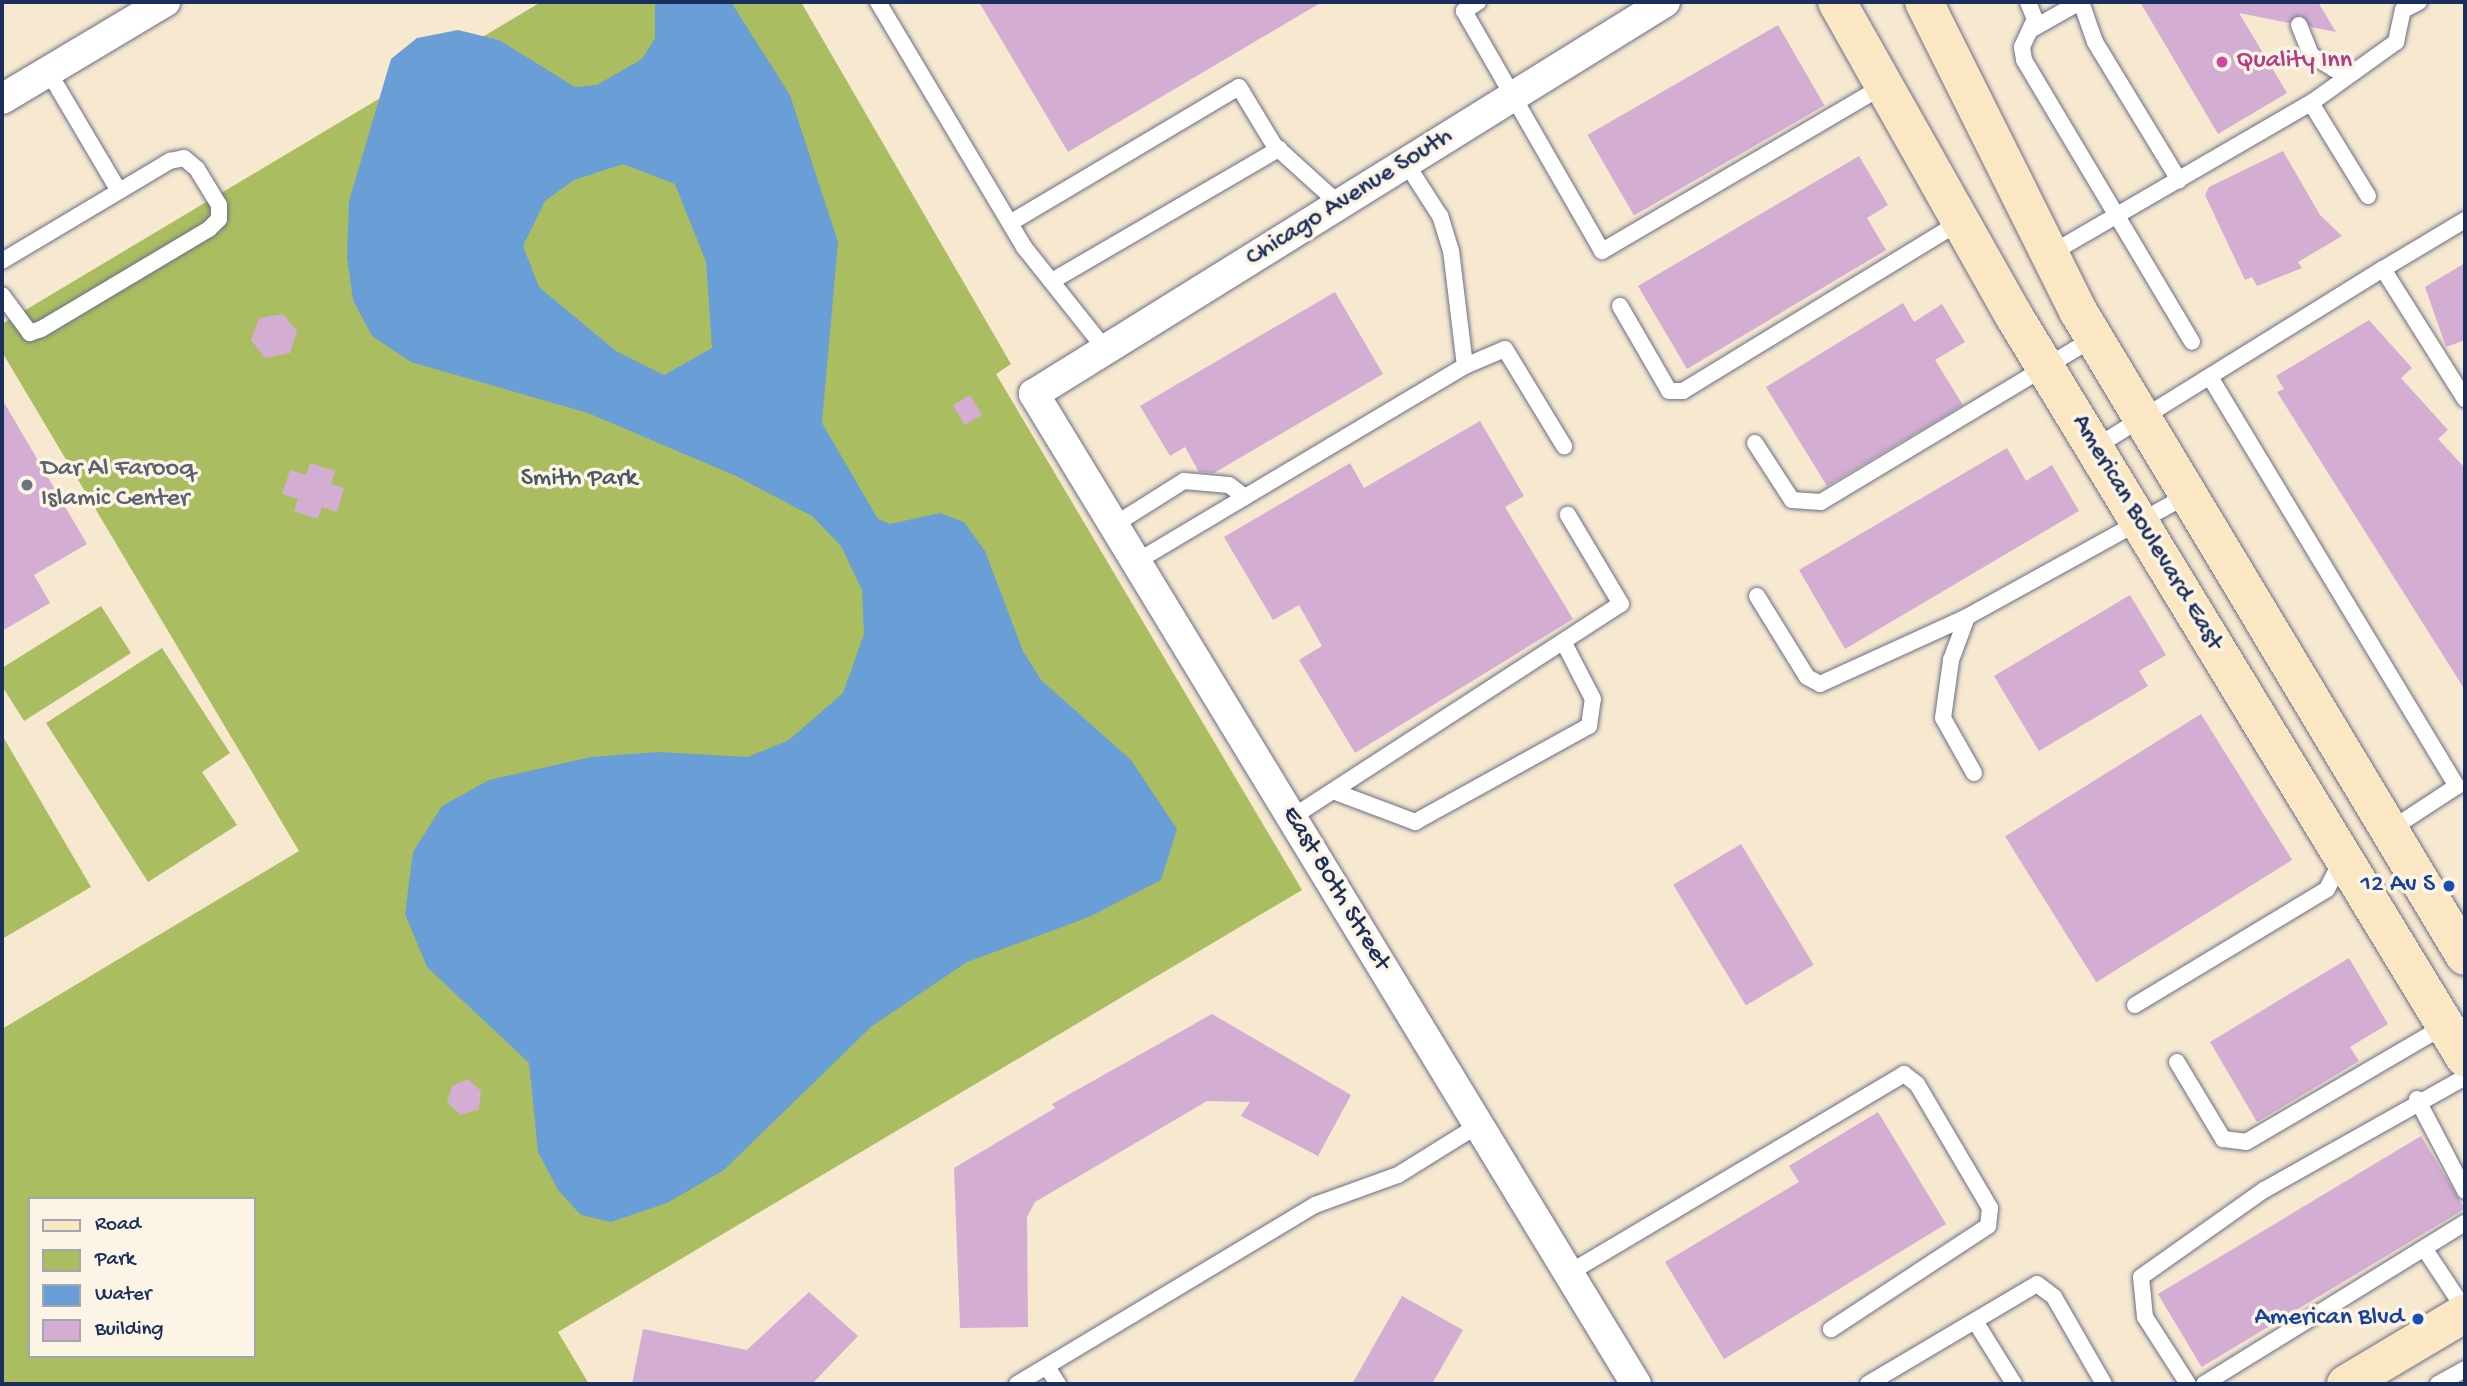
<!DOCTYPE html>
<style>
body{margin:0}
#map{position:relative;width:2467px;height:1386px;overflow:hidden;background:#f7e8d0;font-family:"Gochi Hand",sans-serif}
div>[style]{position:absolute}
.green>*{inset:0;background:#abbd61}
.water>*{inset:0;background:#699ed6}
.building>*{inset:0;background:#d4add2;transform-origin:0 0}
.roads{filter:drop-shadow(0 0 2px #687086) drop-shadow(0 0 2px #687086)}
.lane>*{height:16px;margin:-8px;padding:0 8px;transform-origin:8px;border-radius:8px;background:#fff}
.street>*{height:30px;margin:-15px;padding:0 15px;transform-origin:15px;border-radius:15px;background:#fff}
.secondary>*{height:38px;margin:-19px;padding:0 19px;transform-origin:19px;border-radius:19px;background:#fbe7c3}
.dots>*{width:19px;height:19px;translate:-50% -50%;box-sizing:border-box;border:4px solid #fcf5e5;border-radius:50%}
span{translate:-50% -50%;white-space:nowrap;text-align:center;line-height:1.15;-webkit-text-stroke:7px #fcf5e5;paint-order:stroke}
.hotel-label{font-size:26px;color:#b23c85}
.left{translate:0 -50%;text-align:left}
.street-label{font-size:26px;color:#1b2f5e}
.worship-label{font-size:26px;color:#5b616d}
.park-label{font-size:26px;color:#465a5f}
.transit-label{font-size:26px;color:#164399}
.right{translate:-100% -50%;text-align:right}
.frame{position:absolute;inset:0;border:4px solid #1b2f5e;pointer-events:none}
.legend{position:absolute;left:28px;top:1197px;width:228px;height:161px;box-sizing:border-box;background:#fcf5e5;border:2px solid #a2a6af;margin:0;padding:9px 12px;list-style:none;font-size:21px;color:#1b2f5e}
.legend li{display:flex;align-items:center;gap:14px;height:35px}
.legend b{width:35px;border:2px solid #a2a6af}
</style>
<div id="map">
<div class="green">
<i style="clip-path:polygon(evenodd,541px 2px,801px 2px,1011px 364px,996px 374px,1302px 890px,558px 1332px,589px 1384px,2px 1384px,2px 1029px,299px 851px,2px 352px,2px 324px,541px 2px,30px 1199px,254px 1199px,254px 1356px,30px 1356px,30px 1199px)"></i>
<i style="clip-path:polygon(101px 606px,131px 653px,24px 721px,2px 686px,2px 668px)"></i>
<i style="clip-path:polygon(162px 648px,230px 753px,202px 772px,237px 825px,148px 882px,46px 723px)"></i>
<i style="clip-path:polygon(2px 735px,91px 887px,2px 939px)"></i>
</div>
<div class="water">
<i style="clip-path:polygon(evenodd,655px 2px,731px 2px,790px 95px,838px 242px,822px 423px,878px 519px,890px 524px,940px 513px,964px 522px,985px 551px,1023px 651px,1041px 680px,1131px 760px,1177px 829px,1161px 880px,1089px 917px,967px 962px,872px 1026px,724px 1170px,667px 1203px,611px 1222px,581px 1215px,558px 1190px,538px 1152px,529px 1063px,427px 967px,405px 914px,413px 852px,442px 806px,489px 780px,591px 757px,658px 752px,748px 757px,789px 740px,843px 693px,864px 634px,862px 590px,841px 546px,812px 516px,736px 476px,588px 413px,411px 362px,372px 336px,353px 300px,347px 257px,349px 201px,391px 59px,417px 38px,458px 30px,499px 40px,575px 87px,597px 85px,642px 59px,655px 38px,655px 2px,623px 164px,675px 184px,706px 262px,712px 348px,664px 375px,616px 351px,539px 287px,523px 246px,545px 201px,574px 180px,623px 164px)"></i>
</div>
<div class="building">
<i style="clip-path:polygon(979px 2px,1322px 2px,1068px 152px)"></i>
<i style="clip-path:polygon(2140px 2px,2318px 2px,2336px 32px,2311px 27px,2301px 15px,2289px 23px,2239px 13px,2287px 93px,2218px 134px)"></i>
<i style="left:1778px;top:25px;width:93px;height:220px;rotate:60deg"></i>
<i style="clip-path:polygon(2283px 151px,2320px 215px,2342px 236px,2298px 262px,2302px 268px,2257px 286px,2252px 277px,2245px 280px,2205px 195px,2209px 187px)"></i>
<i style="clip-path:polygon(1859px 156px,1888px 205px,1867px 218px,1886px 250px,1687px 369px,1638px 286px)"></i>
<i style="clip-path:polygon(2465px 263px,2465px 340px,2446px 347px,2425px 287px)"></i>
<i style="clip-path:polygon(1335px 292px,1383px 374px,1214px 473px,1199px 472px,1185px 447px,1170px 456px,1140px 406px)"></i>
<i style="clip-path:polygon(1903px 303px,1914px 322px,1942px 304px,1965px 342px,1935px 360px,1963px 405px,1827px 486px,1766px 387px)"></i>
<i style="clip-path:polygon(283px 314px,297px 331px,290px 353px,265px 358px,251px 340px,259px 318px)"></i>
<i style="clip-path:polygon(2369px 320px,2412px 368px,2401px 378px,2448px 430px,2438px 439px,2465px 468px,2465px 690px,2277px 392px,2284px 389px,2276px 376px)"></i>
<i style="left:970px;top:395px;width:23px;height:20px;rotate:59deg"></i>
<i style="clip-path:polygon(2px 399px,87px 544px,34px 575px,50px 603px,2px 631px)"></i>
<i style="clip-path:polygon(1480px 421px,1524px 496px,1505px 507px,1573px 619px,1355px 753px,1299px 660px,1322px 646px,1299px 605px,1273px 620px,1224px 537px,1350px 463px,1364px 488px)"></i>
<i style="clip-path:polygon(2007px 448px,2026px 481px,2052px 465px,2079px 511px,1845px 649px,1799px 570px)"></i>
<i style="clip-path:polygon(310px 463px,335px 471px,331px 484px,344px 488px,337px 512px,322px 507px,318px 519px,294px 511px,298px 499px,282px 494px,290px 470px,306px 475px)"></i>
<i style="clip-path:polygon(2130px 595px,2166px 655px,2139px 671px,2148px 686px,2039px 751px,1994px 676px)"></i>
<i style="left:2201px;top:714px;width:172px;height:231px;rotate:58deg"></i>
<i style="left:1741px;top:844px;width:141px;height:79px;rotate:59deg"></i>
<i style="clip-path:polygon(2349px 958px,2388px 1024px,2350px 1047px,2359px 1061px,2257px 1122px,2210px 1042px)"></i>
<i style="clip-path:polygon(1212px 1014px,1351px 1095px,1318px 1156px,1241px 1116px,1250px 1102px,1207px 1101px,1035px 1202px,1027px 1217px,1028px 1327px,960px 1328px,954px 1168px,1055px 1108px,1052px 1104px)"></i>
<i style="clip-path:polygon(468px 1079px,481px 1091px,479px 1109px,461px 1115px,447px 1103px,452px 1086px)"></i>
<i style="clip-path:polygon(1878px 1112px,1946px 1224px,1724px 1359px,1665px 1262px,1799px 1182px,1789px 1166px)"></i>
<i style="left:2421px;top:1136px;width:85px;height:307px;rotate:59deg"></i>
<i style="clip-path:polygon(809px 1292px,858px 1336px,812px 1384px,632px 1384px,643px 1329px,747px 1350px)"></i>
<i style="clip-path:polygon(1402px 1296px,1463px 1330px,1432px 1384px,1352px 1384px)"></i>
</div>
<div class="roads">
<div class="lane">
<i style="left:878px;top:2px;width:285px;rotate:59.2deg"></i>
<i style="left:1024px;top:247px;width:132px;rotate:51.5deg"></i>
<i style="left:1478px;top:2px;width:17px;rotate:147deg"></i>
<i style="left:1464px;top:11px;width:277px;rotate:60.1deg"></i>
<i style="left:1602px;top:251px;width:326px;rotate:-30.4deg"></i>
<i style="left:2028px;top:2px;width:18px;rotate:68deg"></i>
<i style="left:2035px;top:19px;width:31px;rotate:115deg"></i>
<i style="left:2022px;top:47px;width:13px;rotate:81deg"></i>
<i style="left:2024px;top:60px;width:328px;rotate:59.2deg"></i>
<i style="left:2081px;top:2px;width:42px;rotate:70.7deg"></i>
<i style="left:2095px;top:42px;width:162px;rotate:58.7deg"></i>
<i style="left:2299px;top:25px;width:32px;rotate:68deg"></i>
<i style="left:2311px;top:55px;width:27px;rotate:31deg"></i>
<i style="left:2334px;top:69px;width:21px;rotate:5deg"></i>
<i style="left:2032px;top:29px;width:55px;rotate:-29.4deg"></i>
<i style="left:48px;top:71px;width:139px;rotate:59.4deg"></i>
<i style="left:2311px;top:103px;width:109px;rotate:58.5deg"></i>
<i style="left:1010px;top:223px;width:266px;rotate:-30.7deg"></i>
<i style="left:1239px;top:87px;width:68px;rotate:58.9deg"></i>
<i style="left:1274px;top:145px;width:88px;rotate:42.2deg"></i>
<i style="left:2050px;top:254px;width:302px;rotate:-30.1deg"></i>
<i style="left:2311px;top:103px;width:105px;rotate:-35.7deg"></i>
<i style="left:2396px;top:42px;width:33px;rotate:-78deg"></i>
<i style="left:2403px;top:10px;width:18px;rotate:-27deg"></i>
<i style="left:2px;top:261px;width:196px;rotate:-30.8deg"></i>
<i style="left:170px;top:161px;width:14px;rotate:-12deg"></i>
<i style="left:184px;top:158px;width:17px;rotate:40deg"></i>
<i style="left:197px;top:169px;width:42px;rotate:58.6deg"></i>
<i style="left:219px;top:205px;width:14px;rotate:90deg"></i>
<i style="left:219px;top:219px;width:14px;rotate:135deg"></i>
<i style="left:209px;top:229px;width:196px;rotate:149.2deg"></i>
<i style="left:41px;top:329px;width:12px;rotate:160deg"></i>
<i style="left:30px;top:333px;width:47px;rotate:-126.4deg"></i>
<i style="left:2383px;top:269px;width:96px;rotate:-30.9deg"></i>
<i style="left:1052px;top:281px;width:263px;rotate:-30.2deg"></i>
<i style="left:1620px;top:306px;width:98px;rotate:60deg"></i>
<i style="left:1669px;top:391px;width:14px"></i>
<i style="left:1683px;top:391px;width:324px;rotate:-31.4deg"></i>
<i style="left:1465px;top:366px;width:43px;rotate:-23deg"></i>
<i style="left:1505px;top:349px;width:114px;rotate:58.7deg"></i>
<i style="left:2210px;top:377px;width:478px;rotate:58.9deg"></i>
<i style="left:2457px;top:786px;width:80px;rotate:146.7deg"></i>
<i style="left:1755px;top:443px;width:68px;rotate:57deg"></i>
<i style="left:1792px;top:500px;width:29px;rotate:4deg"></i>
<i style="left:1821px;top:502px;width:318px;rotate:-31deg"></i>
<i style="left:2094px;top:448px;width:340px;rotate:-31.8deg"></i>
<i style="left:2383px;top:269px;width:154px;rotate:57.8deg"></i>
<i style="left:1114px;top:525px;width:83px;rotate:-32.2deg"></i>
<i style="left:1184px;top:481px;width:45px;rotate:5.1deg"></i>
<i style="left:1229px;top:485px;width:20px;rotate:37deg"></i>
<i style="left:1136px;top:562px;width:383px;rotate:-30.8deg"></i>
<i style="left:1465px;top:366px;width:116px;rotate:-96.9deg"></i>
<i style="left:1451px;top:251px;width:37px;rotate:-107deg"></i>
<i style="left:1440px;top:216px;width:63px;rotate:-122.7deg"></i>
<i style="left:1757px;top:596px;width:95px;rotate:58.3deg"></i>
<i style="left:1807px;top:677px;width:15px;rotate:28deg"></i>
<i style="left:1820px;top:684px;width:162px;rotate:-24.5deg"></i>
<i style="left:1974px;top:773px;width:63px;rotate:-119.4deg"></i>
<i style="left:1943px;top:718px;width:59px;rotate:-82.1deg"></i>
<i style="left:1951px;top:660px;width:46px;rotate:-69.6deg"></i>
<i style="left:1967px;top:617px;width:252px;rotate:-28.9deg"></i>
<i style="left:1333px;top:791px;width:88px;rotate:20.7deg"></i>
<i style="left:1415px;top:822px;width:199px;rotate:-28.9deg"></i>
<i style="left:1589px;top:726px;width:27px;rotate:-82deg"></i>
<i style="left:1593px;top:699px;width:61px;rotate:-117.4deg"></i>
<i style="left:1291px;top:818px;width:393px;rotate:-33deg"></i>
<i style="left:1621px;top:604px;width:104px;rotate:-120.8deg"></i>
<i style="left:2135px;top:1005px;width:224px;rotate:-31.1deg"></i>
<i style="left:2327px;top:889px;width:33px;rotate:-63deg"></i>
<i style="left:2177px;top:1062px;width:90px;rotate:59.1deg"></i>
<i style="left:2223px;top:1139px;width:23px;rotate:7deg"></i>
<i style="left:2246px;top:1142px;width:232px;rotate:-30.3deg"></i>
<i style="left:2417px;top:1099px;width:104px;rotate:62.4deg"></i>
<i style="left:2426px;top:1251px;width:71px;rotate:56.5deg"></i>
<i style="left:1569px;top:1273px;width:390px;rotate:-30.7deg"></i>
<i style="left:1904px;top:1074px;width:16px;rotate:38deg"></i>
<i style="left:1917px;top:1084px;width:144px;rotate:59.5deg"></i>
<i style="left:1990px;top:1208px;width:18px;rotate:96deg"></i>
<i style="left:1988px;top:1226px;width:188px;rotate:146.7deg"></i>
<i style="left:1975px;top:1321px;width:74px;rotate:58.2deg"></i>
<i style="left:1047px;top:1367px;width:20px;rotate:57deg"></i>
<i style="left:1017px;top:1384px;width:348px;rotate:-31deg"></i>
<i style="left:1315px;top:1205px;width:88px;rotate:-19.9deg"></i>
<i style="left:1398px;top:1175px;width:97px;rotate:-31.9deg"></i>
<i style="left:1868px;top:1384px;width:196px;rotate:-30.6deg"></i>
<i style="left:2037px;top:1284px;width:21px;rotate:37deg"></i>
<i style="left:2054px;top:1297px;width:100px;rotate:60.1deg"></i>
<i style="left:2188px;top:1384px;width:80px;rotate:-122.7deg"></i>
<i style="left:2145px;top:1317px;width:40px;rotate:-95.7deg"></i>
<i style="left:2141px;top:1277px;width:151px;rotate:-35.3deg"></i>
<i style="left:2264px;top:1190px;width:231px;rotate:-29.3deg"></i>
<i style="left:2204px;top:1384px;width:307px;rotate:-31.7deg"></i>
<i style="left:2438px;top:1384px;width:31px;rotate:-29deg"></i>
</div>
<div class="street">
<i style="left:2px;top:99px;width:190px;rotate:-30.8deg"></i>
<i style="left:1636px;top:1384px;width:1159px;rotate:-121.3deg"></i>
<i style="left:1034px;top:394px;width:743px;rotate:-31.85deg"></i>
</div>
<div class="secondary">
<i style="left:1837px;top:2px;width:360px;rotate:60.6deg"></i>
<i style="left:2014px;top:316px;width:868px;rotate:58.71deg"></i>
<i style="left:1924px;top:2px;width:345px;rotate:63.5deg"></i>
<i style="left:2078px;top:311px;width:752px;rotate:59.04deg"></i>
<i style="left:2346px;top:1384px;width:139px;rotate:-30.8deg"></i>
</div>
</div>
<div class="dots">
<i style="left:2222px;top:62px;background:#d1479c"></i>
<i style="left:27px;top:485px;background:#6b7280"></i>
<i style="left:2449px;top:886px;background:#1a4fb4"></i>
<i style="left:2418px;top:1319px;background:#1a4fb4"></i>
</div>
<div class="hotel-label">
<span class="left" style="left:2236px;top:62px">Quality Inn</span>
</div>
<div class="street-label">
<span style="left:1350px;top:198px;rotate:-32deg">Chicago Avenue South</span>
<span style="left:2146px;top:533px;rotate:59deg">American Boulevard East</span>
<span style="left:1335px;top:889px;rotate:59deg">East 80th Street</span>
</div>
<div class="worship-label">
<span class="left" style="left:41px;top:485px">Dar Al Farooq<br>Islamic Center</span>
</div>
<div class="park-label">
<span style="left:579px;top:480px">Smith Park</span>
</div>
<div class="transit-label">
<span class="right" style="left:2435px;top:886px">12 Av S</span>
<span class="right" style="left:2404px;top:1319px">American Blvd</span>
</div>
<div class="frame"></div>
<ul class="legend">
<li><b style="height:9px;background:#fbe7c3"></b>Road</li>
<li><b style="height:19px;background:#abbd61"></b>Park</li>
<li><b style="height:19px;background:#699ed6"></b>Water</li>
<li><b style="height:19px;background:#d4add2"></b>Building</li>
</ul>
</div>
